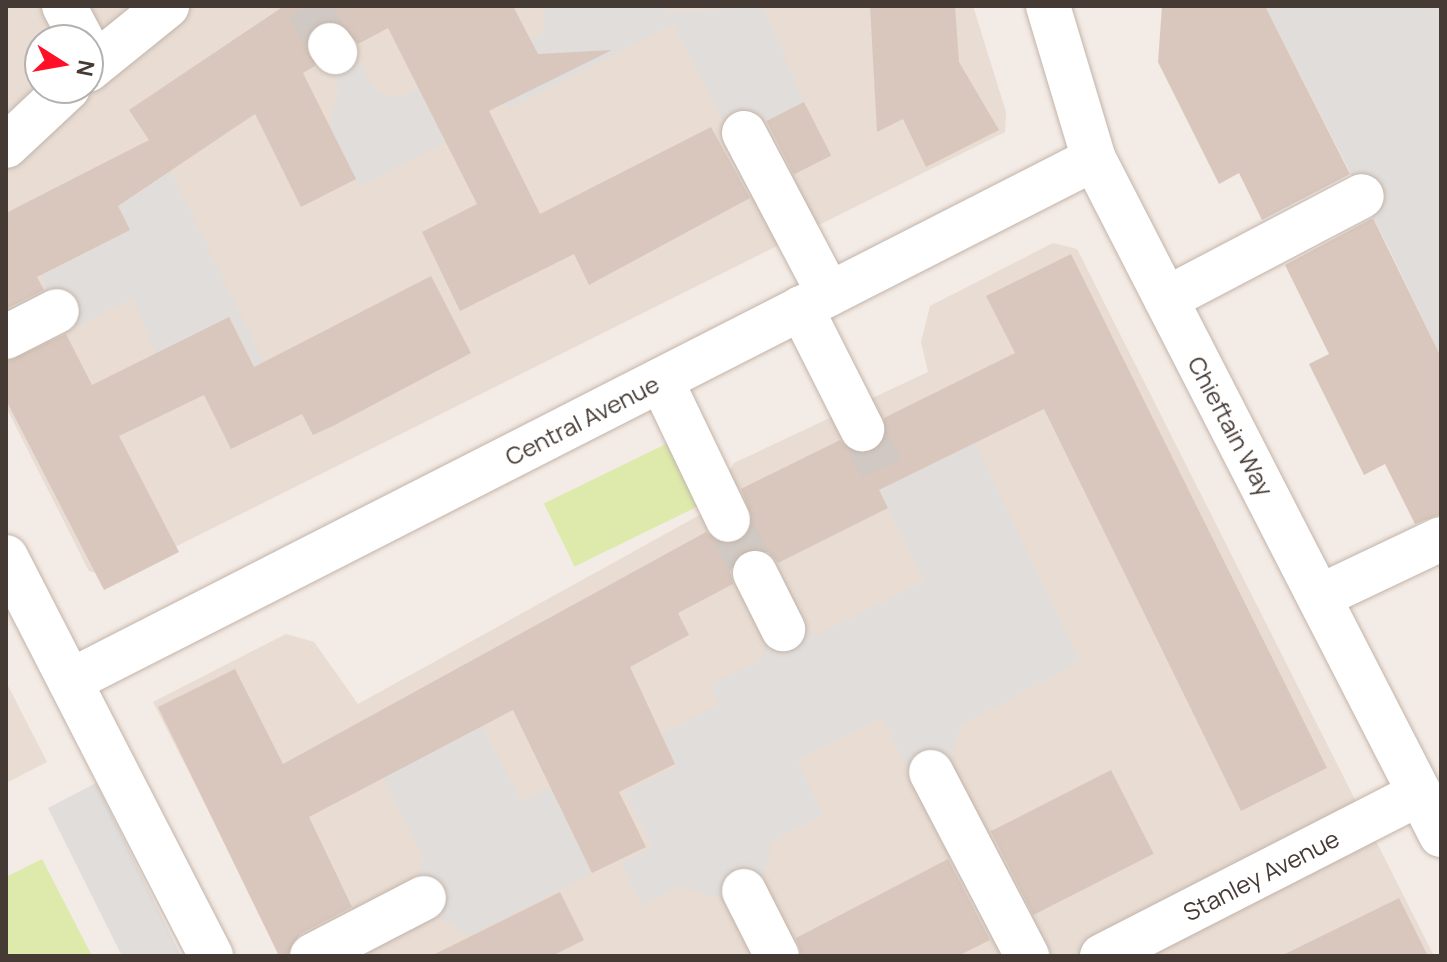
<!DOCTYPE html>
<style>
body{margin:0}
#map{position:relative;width:1447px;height:962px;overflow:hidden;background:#f3ebe5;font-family:Manrope,sans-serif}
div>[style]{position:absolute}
.residential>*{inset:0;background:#e8dcd3}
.green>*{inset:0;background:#ddeaab;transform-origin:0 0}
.parking>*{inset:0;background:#e1ddda}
.building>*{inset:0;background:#d9c7bd;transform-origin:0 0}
.minor-tunnel>*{height:44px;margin-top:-22px;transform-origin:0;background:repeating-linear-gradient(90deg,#d0c8c2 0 44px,transparent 0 66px)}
.roads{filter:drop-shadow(0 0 2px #c2b4aa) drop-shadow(0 0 2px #c2b4aa)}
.minor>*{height:44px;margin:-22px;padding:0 22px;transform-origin:22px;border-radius:22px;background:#fff}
span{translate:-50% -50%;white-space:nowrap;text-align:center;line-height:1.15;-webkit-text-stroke:8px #fff;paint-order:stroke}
.street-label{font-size:24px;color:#463b34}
.frame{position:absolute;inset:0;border:8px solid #463b34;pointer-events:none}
.north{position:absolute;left:24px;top:24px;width:80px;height:80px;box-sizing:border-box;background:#fff;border:2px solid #b5b1ae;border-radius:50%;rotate:101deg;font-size:22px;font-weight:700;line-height:32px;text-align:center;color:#463b34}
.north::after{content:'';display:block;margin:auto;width:28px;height:36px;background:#ff1026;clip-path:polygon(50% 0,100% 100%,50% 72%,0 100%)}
</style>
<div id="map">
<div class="residential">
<i style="clip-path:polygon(evenodd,6px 6px,973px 6px,1006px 112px,1005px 132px,115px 577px,89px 571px,6px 407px,6px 6px,40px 40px,88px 40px,88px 88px,40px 88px,40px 40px)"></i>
<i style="clip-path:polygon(1053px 243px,1077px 249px,1434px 956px,283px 956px,153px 702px,286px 634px,314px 642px,358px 704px,707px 511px,734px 463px,928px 372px,921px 342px,930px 306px)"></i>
<i style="clip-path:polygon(6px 682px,47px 762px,6px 783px)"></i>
</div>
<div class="green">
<i style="left:668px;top:443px;width:70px;height:138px;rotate:64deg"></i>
<i style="clip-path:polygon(42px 859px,92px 956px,6px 956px,6px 877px)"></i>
</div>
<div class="parking">
<i style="clip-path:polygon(544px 6px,665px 6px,668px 13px,763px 6px,804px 102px,732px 139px,673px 24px,509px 109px,492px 62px,543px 33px)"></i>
<i style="clip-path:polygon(1265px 6px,1441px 6px,1441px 357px,1389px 249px)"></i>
<i style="clip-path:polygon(351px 47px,376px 91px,398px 98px,418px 88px,446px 142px,360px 186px,329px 125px,339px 88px,320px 58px)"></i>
<i style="clip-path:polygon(98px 166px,170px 171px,292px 418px,282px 424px,229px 317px,156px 353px,132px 298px,66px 333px,41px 276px,130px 230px)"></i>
<i style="clip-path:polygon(975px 443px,1080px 662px,961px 725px,948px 764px,914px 781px,882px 718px,797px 760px,823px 815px,773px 841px,762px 881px,726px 901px,681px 886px,642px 906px,621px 863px,652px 847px,624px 792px,676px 766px,662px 734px,719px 704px,710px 685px,759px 661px,772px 635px,795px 623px,818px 634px,924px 581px,879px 490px)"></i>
<i style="clip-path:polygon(482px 726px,521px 801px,550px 787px,592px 873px,470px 936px,431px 913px,416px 883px,424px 858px,383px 778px)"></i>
<i style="clip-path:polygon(96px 783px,181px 956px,122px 956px,48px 808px)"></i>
</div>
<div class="building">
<i style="clip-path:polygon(284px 6px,513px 6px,538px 54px,612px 50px,489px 111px,540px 214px,711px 127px,750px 198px,589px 285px,574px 254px,460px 311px,422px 232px,477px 204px,388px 28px,358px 44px,341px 23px,327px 20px,308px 34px,315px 66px,303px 73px,356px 179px,301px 207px,255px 114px,118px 206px,130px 230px,37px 277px,44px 290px,6px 309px,6px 213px,149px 140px,129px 110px)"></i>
<i style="clip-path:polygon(870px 6px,955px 6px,959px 62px,999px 130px,926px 167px,903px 119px,877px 132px)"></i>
<i style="clip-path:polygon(1162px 6px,1265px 6px,1350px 174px,1262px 220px,1239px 173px,1219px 184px,1158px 62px)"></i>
<i style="left:804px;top:102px;width:60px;height:42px;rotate:63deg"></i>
<i style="clip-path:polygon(1373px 218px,1441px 357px,1441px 514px,1415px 524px,1385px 464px,1364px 475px,1309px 364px,1329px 354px,1285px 265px)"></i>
<i style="clip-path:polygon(1071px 254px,1327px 768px,1241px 811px,1044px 409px,879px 490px,888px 508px,778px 563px,768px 552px,743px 551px,730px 571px,733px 584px,678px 613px,689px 635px,630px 667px,675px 764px,619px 792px,646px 847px,592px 873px,513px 710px,309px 817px,352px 907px,300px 934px,287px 956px,279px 956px,158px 707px,235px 669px,283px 764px,706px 532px,725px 545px,739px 542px,753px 521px,741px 489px,840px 440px,849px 450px,873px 452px,883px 442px,884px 418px,1015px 353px,986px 296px)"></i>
<i style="clip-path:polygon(431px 276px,471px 353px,333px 426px,313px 435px,302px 414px,231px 449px,204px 395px,119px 436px,179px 552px,104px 590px,6px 400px,6px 362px,66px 334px,92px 385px,229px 317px,254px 367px)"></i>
<i style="left:1111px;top:770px;width:94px;height:135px;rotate:63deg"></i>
<i style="clip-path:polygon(948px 859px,990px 940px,958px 956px,802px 956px,796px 938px)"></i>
<i style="clip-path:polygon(560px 892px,584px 940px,552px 956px,431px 956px)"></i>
<i style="clip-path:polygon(1399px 898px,1428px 956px,1281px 956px)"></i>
</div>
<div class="minor-tunnel">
<i style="left:308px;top:6px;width:45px;rotate:60.6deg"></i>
<i style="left:862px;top:429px;width:62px;rotate:64.3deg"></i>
<i style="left:728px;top:520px;width:59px;rotate:63deg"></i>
</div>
<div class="roads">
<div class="minor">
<i style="left:64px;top:6px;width:38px;rotate:62deg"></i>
<i style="left:1048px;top:6px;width:160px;rotate:73.3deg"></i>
<i style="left:1094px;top:159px;width:760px;rotate:62.83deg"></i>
<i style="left:330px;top:45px;width:9px;rotate:54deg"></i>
<i style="left:88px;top:70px;width:102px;rotate:-39deg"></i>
<i style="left:744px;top:133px;width:182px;rotate:62.2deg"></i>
<i style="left:6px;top:146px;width:85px;rotate:-43.1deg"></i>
<i style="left:1166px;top:299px;width:221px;rotate:-27.7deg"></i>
<i style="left:801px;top:308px;width:136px;rotate:63.2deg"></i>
<i style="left:6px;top:337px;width:57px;rotate:-27deg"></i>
<i style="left:661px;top:380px;width:155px;rotate:64.4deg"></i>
<i style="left:6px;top:557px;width:449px;rotate:62.8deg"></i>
<i style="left:755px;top:573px;width:63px;rotate:63.4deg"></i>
<i style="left:1321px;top:596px;width:133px;rotate:-25.4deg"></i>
<i style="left:70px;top:681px;width:1149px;rotate:-27.01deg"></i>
<i style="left:931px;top:772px;width:208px;rotate:62.4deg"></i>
<i style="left:744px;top:891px;width:73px;rotate:63.1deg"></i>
<i style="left:312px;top:956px;width:126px;rotate:-27.4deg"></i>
<i style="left:1102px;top:956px;width:357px;rotate:-27.1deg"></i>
</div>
</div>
<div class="street-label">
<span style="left:582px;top:420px;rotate:-27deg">Central Avenue</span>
<span style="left:1231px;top:426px;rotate:62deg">Chieftain Way</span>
<span style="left:1261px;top:875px;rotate:-27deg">Stanley Avenue</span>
</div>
<div class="frame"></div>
<div class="north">N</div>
</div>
